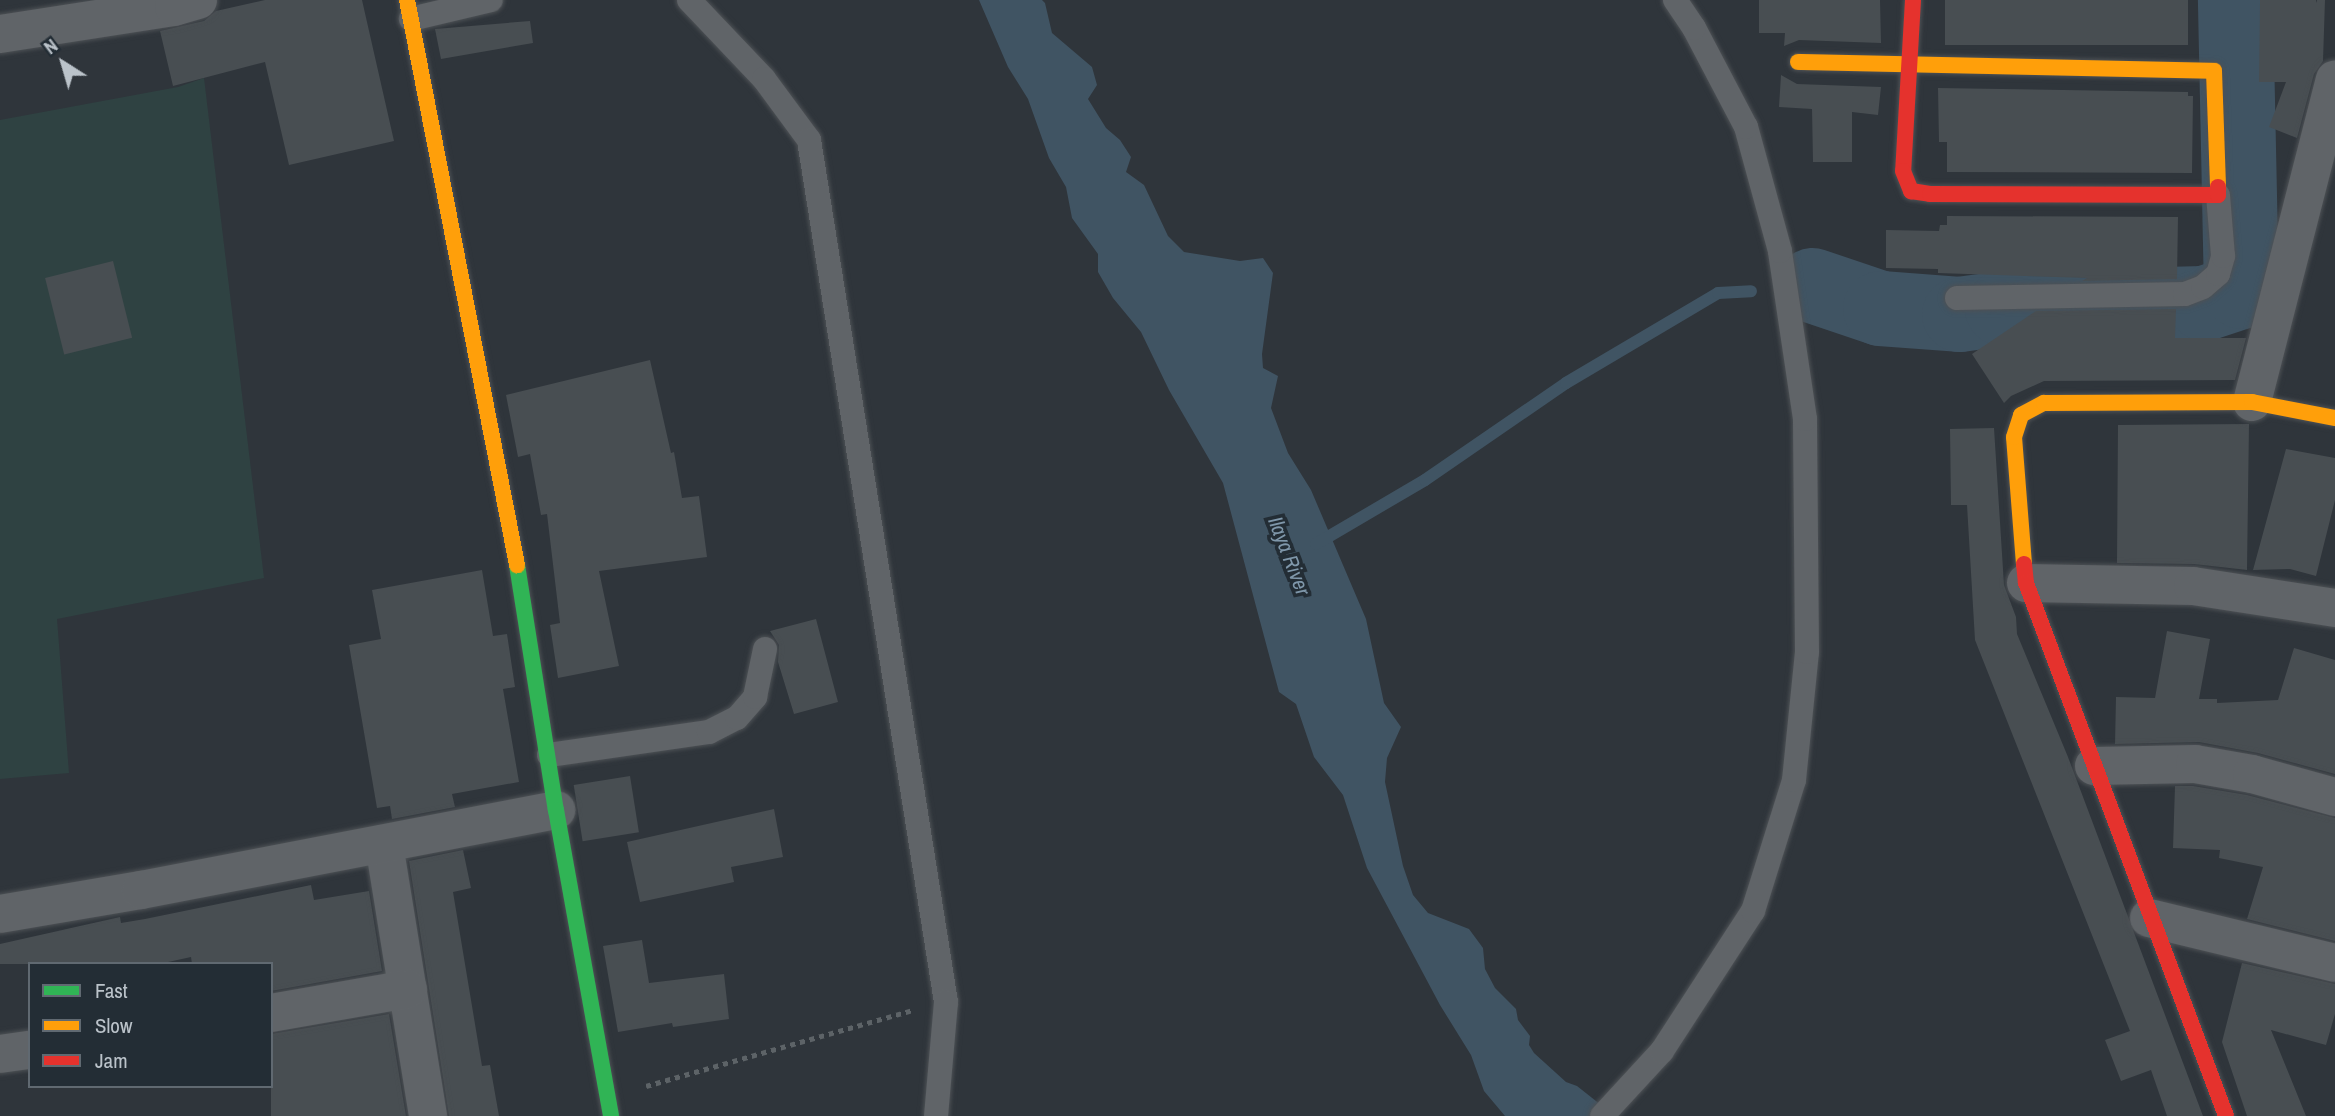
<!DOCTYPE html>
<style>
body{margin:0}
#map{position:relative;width:2335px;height:1116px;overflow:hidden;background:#2f353b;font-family:"Archivo Narrow",sans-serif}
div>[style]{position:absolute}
.green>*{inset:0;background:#2f4242}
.water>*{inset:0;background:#405463}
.stream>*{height:12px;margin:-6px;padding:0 6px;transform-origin:6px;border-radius:6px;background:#405463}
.river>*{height:75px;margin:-37.5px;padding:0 37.5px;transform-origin:37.5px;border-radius:37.5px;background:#405463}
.building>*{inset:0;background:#484e52;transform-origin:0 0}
.path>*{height:4.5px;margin-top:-2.25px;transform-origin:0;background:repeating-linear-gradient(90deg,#5d6367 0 5px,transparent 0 10px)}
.roads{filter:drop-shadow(0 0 2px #4d5155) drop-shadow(0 0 2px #4d5155)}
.lane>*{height:24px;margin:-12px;padding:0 12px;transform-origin:12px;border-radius:12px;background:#606468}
.street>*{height:38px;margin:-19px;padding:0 19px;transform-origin:19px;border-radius:19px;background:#606468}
.fast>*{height:16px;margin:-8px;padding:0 8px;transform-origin:8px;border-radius:8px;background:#30b455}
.slow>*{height:16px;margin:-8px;padding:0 8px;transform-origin:8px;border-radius:8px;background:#ff9f0a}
.jam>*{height:16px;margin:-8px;padding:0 8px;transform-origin:8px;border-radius:8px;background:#e5322d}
span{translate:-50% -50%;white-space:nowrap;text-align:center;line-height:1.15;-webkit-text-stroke:7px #232d35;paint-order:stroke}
.water-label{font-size:21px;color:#7f97aa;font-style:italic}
.legend{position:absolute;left:28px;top:962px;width:245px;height:126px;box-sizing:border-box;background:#232d35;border:2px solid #606971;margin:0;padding:9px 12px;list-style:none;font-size:21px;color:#bbc3ca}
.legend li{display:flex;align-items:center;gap:14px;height:35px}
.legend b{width:35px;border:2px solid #606971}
.north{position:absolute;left:28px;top:28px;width:70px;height:70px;-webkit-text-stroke:5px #232d35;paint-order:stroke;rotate:323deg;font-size:19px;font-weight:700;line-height:28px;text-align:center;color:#bbc3ca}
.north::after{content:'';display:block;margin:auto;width:24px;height:32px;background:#bbc3ca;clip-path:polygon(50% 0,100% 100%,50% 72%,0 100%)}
</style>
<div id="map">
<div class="green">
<i style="clip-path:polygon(204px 78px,264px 578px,57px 619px,69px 773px,0 779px,0 120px,178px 87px)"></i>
</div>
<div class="water">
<i style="clip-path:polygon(979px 0,1042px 0,1045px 3px,1052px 33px,1092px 67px,1097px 85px,1088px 99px,1106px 128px,1120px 140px,1131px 157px,1126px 172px,1144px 185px,1168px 236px,1184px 252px,1240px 261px,1263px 258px,1273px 273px,1262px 354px,1263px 368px,1278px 376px,1271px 408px,1288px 453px,1311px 490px,1366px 619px,1384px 703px,1401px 727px,1387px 758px,1385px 782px,1403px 866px,1413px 895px,1428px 913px,1469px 929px,1483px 948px,1485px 969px,1495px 988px,1516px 1009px,1518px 1020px,1530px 1036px,1529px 1045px,1534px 1053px,1566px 1082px,1577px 1086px,1615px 1116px,1505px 1116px,1484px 1091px,1471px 1055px,1440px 1005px,1367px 868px,1343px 795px,1314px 757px,1296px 704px,1279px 692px,1223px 483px,1169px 390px,1141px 332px,1113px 298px,1098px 272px,1098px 254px,1072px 218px,1066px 187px,1049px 158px,1028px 99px,1008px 67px)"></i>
</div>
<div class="stream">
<i style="left:1316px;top:544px;width:126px;rotate:-30.4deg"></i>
<i style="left:1425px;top:480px;width:171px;rotate:-34.5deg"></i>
<i style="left:1566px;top:383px;width:177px;rotate:-30.6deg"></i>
<i style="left:1718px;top:293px;width:33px;rotate:-3deg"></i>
</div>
<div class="river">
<i style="left:1812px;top:285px;width:72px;rotate:18.7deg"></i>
<i style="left:1880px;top:308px;width:79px;rotate:4.3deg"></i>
<i style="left:1959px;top:314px;width:43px;rotate:-7.9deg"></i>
<i style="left:2002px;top:308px;width:202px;rotate:-1.4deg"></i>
<i style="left:2204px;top:303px;width:39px;rotate:-18deg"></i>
<i style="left:2241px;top:291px;width:291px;rotate:-91.2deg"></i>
</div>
<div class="building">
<i style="clip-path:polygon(265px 0,362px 0,394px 141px,289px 165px,265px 62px,173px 86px,160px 31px,204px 21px,216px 11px)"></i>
<i style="clip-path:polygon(1759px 0,1880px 0,1881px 43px,1799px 40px,1784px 46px,1785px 33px,1759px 33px)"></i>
<i style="left:1945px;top:0;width:243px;height:45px"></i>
<i style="clip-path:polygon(2260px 0,2316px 0,2316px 3px,2317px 0,2325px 0,2323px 61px,2314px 74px,2297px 138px,2269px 127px,2286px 82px,2259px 82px)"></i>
<i style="clip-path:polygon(530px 21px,533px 43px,441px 59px,435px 29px)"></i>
<i style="clip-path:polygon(1781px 75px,1797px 84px,1881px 87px,1878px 115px,1852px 112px,1852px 162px,1813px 162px,1812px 109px,1779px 107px)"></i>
<i style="clip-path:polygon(1938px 88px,2188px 92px,2188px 96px,2193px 96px,2192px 173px,1947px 172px,1947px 142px,1939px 142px)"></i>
<i style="clip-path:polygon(1947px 216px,2178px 217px,2177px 279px,2082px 281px,2087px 278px,1938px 273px,1938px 269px,1886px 268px,1886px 230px,1939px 231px,1940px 225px,1947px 225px)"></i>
<i style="left:113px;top:261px;width:79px;height:70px;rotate:76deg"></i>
<i style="clip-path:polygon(2176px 309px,2175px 338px,2246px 338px,2235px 380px,2044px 381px,2011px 396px,2004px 403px,1972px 354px,2036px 311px)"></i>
<i style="clip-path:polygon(650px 360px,671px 453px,674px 452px,682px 498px,699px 496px,707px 557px,599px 571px,619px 666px,558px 678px,550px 625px,560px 623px,547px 514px,541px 515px,530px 454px,518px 457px,506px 395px)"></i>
<i style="clip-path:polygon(2249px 424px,2247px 570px,2194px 564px,2117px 563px,2118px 425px)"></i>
<i style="clip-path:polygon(1994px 428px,2004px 585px,2016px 617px,2017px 634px,2068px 757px,2203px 1116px,2167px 1116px,2151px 1070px,2121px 1081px,2105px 1040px,2130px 1031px,1975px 640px,1967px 505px,1951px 505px,1950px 429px)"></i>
<i style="clip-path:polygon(2286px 449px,2335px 458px,2335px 500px,2316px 576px,2290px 569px,2253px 570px)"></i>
<i style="clip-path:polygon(482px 570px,493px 636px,507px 634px,515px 687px,503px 689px,519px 782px,452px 794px,455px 807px,392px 819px,390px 806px,377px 808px,349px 645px,381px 639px,372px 590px)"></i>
<i style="clip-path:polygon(816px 619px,838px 702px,794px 714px,778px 662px,779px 645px,770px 631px)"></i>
<i style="clip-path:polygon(2167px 631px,2210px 639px,2199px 699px,2217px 699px,2217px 703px,2278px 700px,2294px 648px,2335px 660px,2335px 774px,2258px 753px,2199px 742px,2115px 744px,2116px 697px,2155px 698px)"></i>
<i style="left:630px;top:776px;width:57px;height:57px;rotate:81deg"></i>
<i style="clip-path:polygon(2175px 786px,2193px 786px,2247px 795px,2335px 818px,2335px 941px,2247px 919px,2263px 867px,2219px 858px,2220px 850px,2173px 848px)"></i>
<i style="clip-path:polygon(774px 809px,783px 857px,731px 867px,734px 882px,640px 902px,627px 842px)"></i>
<i style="clip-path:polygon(463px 850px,471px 888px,453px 892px,482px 1066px,490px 1065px,499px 1116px,449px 1116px,409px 861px)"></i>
<i style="clip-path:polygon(311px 885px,314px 900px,369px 891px,382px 971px,271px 991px,271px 964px,192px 964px,191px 957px,159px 964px,0 964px,0 944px,120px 917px,121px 923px,145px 919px)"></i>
<i style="clip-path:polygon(642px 940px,649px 983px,724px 974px,729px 1019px,673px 1027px,672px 1023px,618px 1032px,603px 946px)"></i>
<i style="clip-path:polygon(2242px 963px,2335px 984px,2335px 1014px,2326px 1045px,2271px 1030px,2306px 1116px,2247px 1116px,2222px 1042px)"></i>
<i style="clip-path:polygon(389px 1014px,406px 1116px,271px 1116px,271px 1034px)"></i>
</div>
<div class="path">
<i style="left:646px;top:1086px;width:278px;rotate:-15.9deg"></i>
</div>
<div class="roads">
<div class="lane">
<i style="left:689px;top:0;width:109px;rotate:46.5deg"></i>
<i style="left:764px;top:79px;width:76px;rotate:53.6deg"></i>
<i style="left:809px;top:140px;width:873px;rotate:80.97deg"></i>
<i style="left:946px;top:1002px;width:114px;rotate:95deg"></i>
<i style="left:411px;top:19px;width:82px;rotate:-13.4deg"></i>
<i style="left:1957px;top:298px;width:228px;rotate:-1deg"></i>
<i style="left:2185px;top:294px;width:19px;rotate:-21deg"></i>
<i style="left:2203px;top:287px;width:20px;rotate:-41deg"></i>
<i style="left:2218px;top:274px;width:19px;rotate:-74deg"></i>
<i style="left:2223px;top:256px;width:61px;rotate:-94.7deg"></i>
<i style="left:549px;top:755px;width:162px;rotate:-8.2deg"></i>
<i style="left:709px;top:732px;width:31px;rotate:-27deg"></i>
<i style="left:737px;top:718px;width:28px;rotate:-49deg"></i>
<i style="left:755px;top:697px;width:49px;rotate:-78.2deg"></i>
<i style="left:1602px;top:1116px;width:88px;rotate:-47.3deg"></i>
<i style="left:1662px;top:1051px;width:167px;rotate:-57deg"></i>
<i style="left:1753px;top:911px;width:137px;rotate:-72.6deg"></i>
<i style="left:1794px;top:780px;width:129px;rotate:-84.2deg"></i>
<i style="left:1807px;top:652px;width:233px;rotate:-90.5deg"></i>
<i style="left:1805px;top:419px;width:170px;rotate:-98.5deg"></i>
<i style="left:1780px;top:251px;width:129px;rotate:-105.3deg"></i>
<i style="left:1746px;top:127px;width:112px;rotate:-117.7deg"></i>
<i style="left:1694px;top:28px;width:34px;rotate:-124deg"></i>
</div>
<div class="street">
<i style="left:0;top:34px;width:176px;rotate:-8.8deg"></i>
<i style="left:174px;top:7px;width:25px;rotate:-16deg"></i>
<i style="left:2252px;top:402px;width:333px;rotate:-75.6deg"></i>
<i style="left:2026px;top:583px;width:167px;rotate:1deg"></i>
<i style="left:2193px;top:586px;width:144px;rotate:8.8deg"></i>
<i style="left:2094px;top:766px;width:101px;rotate:-1.1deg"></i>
<i style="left:2195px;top:764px;width:58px;rotate:10deg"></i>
<i style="left:2252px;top:774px;width:86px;rotate:15.5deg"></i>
<i style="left:384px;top:844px;width:276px;rotate:80.8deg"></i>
<i style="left:0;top:914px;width:143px;rotate:-9.7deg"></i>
<i style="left:141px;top:890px;width:423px;rotate:-10.9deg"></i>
<i style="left:2149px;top:918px;width:191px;rotate:13.6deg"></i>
<i style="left:271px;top:1013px;width:139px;rotate:-9.9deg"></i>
<i style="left:0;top:1054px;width:30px;rotate:-8deg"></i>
</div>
<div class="fast">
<i style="left:517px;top:565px;width:248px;rotate:81deg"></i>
<i style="left:556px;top:810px;width:311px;rotate:79.8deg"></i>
</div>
<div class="slow">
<i style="left:407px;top:0;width:576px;rotate:78.98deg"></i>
<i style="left:1798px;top:62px;width:416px;rotate:1.2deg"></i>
<i style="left:2214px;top:71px;width:116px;rotate:88deg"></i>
<i style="left:2024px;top:564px;width:127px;rotate:-94.5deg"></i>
<i style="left:2014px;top:437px;width:23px;rotate:-72deg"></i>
<i style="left:2021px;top:415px;width:26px;rotate:-28deg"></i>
<i style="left:2044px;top:403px;width:208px;rotate:-0.3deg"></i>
<i style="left:2252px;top:402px;width:85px;rotate:10.9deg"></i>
</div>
<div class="jam">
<i style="left:1913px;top:0;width:171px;rotate:93.3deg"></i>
<i style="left:1903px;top:171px;width:22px;rotate:68deg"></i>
<i style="left:1911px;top:191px;width:19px;rotate:9deg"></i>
<i style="left:1930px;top:194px;width:288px;rotate:0.2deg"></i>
<i style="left:2218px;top:195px;width:8px;rotate:-90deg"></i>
<i style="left:2024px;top:564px;width:19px;rotate:84deg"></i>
<i style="left:2026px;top:583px;width:569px;rotate:69.43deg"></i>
</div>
</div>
<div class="water-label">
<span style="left:1289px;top:556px;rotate:69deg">Ilaya River</span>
</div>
<ul class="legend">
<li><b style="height:9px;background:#30b455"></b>Fast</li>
<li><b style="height:9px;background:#ff9f0a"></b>Slow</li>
<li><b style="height:9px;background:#e5322d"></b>Jam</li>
</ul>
<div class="north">N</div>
</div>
